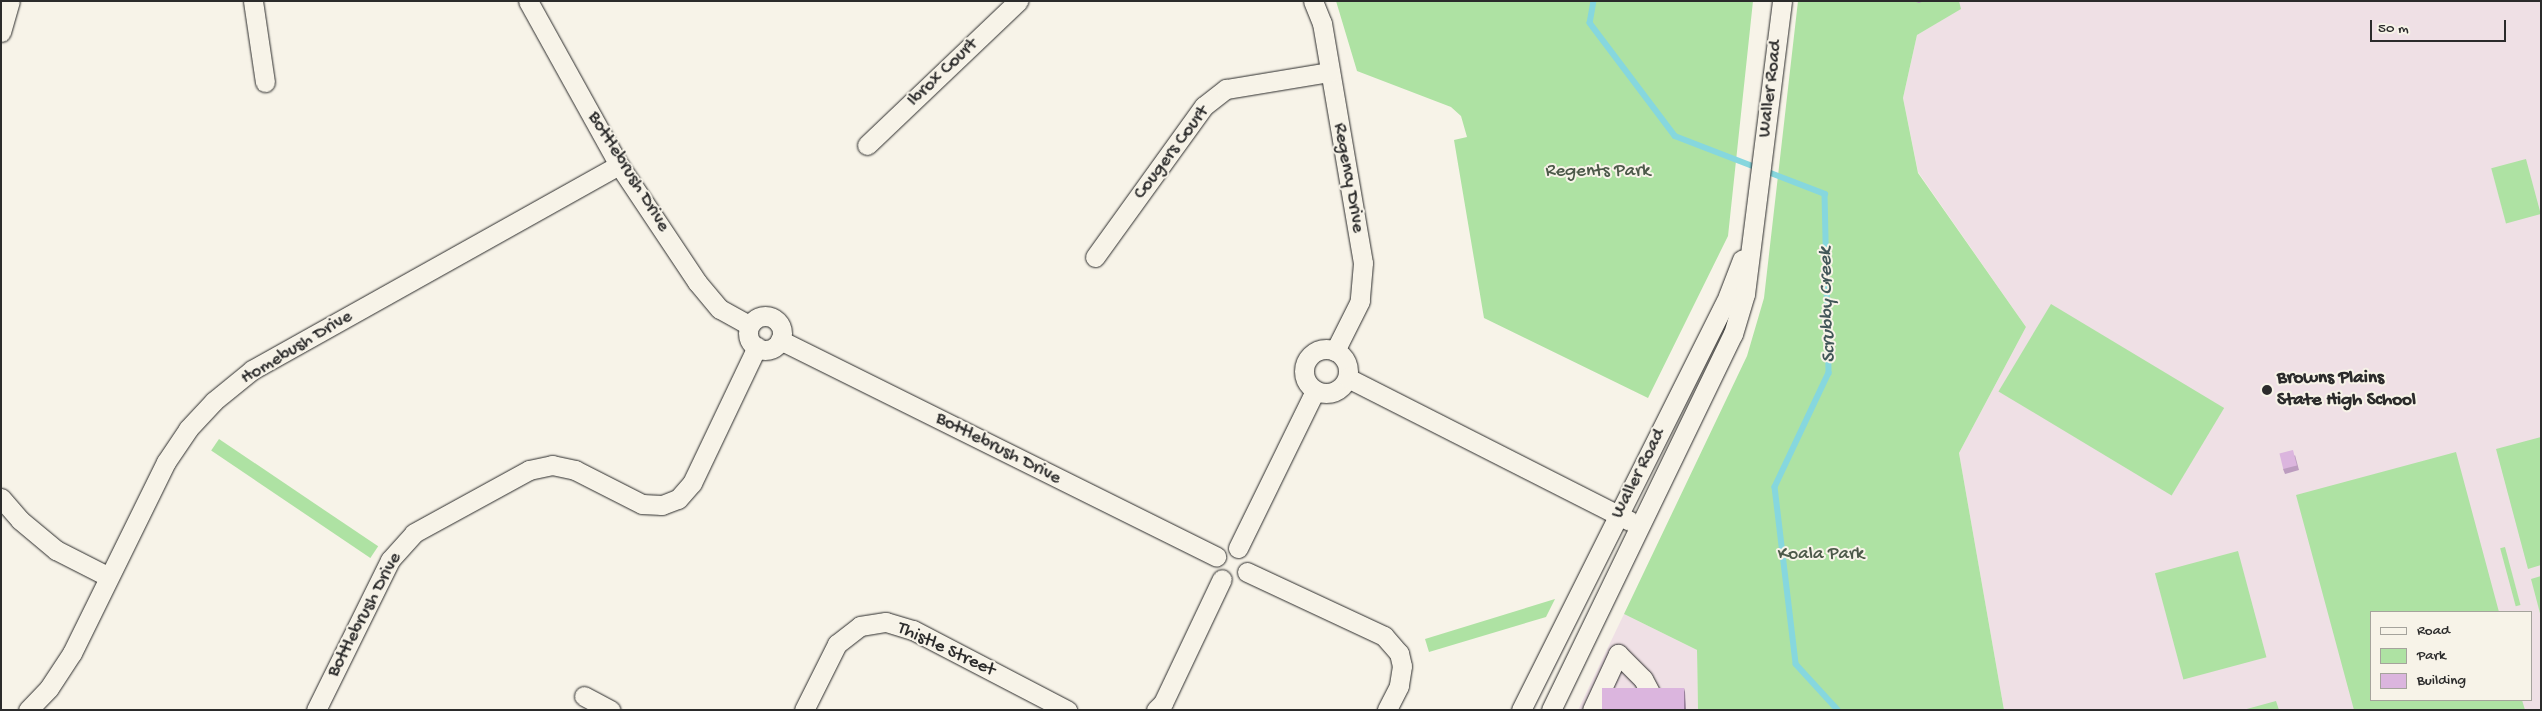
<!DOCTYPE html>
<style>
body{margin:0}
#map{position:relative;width:2542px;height:711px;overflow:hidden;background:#f7f3e8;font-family:"Gochi Hand",sans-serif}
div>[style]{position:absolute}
.built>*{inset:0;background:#efe0e5}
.green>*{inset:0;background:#aee2a3;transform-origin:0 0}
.stream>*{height:5.5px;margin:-2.75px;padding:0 2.75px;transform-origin:2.75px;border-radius:2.75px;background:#86d7de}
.roads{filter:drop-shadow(0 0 1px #2b2b2b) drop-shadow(0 0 1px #2b2b2b)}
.minor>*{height:19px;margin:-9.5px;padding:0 9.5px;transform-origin:9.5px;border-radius:9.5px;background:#f7f3e8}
.minor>.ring{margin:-9.5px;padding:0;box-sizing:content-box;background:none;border:19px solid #f7f3e8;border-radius:50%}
.wall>*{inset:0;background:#bc9cbf}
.shaded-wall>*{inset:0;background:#997f9b}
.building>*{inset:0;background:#dbb5de;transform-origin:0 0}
.dots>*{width:14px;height:14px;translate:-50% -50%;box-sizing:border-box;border:2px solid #f7f3e8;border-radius:50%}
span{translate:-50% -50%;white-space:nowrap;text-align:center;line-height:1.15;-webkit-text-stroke:4px #f7f3e8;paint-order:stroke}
.street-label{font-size:19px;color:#2b2b2b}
.park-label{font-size:19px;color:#4c5949}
.poi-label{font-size:19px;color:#2b2b2b;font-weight:700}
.left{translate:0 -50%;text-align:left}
.water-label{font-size:20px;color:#425658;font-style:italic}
.frame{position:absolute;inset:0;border:2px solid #2b2b2b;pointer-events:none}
.legend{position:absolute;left:2370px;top:611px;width:162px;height:90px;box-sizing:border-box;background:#f7f3e8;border:1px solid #a5a39c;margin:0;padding:6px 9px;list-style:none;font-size:15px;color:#2b2b2b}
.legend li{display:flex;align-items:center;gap:10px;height:25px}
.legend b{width:25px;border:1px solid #a5a39c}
.scale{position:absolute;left:2370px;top:20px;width:136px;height:22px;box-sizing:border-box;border:2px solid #2b2b2b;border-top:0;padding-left:6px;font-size:15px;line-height:18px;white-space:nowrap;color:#2b2b2b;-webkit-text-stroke:4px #f7f3e8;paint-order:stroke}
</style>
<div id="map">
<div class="built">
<i style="clip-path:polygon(evenodd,1959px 1px,2541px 1px,2541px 710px,2004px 710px,1959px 453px,2026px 327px,1918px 172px,1903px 98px,1917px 35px,1960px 9px,1959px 1px,2371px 612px,2531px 612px,2531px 700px,2371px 700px,2371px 612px)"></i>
<i style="clip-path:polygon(1624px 614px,1697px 650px,1698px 710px,1578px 710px)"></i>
</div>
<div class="green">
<i style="clip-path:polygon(1336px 1px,1753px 1px,1728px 236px,1648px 398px,1484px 318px,1454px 140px,1467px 137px,1461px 116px,1451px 107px,1357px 71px)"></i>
<i style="clip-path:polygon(1798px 1px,1959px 1px,1961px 9px,1917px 35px,1903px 98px,1918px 173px,2026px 327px,1959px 453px,2004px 710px,1698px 710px,1697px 650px,1624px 614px,1747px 356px,1764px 298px)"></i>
<i style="left:2526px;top:159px;width:57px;height:36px;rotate:75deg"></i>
<i style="left:2051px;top:304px;width:202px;height:102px;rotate:31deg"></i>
<i style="clip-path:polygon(2541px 437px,2541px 565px,2528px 569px,2496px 449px)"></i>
<i style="left:219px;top:439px;width:192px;height:14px;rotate:34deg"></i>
<i style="clip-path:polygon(2456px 452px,2499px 612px,2371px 612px,2371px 700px,2522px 700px,2525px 710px,2354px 710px,2296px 495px)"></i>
<i style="left:2505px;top:547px;width:60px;height:5px;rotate:75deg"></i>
<i style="left:2238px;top:551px;width:110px;height:86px;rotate:75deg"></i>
<i style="clip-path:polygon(2541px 576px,2541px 617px,2531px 579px)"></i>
<i style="clip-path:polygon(1555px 599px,1546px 617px,1429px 652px,1425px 639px)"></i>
<i style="clip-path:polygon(2276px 701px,2279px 710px,2243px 710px)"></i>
</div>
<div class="stream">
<i style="left:1594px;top:1px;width:22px;rotate:100deg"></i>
<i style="left:1590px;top:23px;width:141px;rotate:53deg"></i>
<i style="left:1675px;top:136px;width:161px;rotate:21.1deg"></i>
<i style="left:1825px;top:194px;width:179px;rotate:88.7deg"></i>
<i style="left:1829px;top:373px;width:126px;rotate:115.3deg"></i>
<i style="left:1775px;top:487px;width:178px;rotate:83.2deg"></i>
<i style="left:1796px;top:664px;width:62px;rotate:47.6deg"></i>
</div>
<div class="roads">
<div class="minor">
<i style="left:253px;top:1px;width:82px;rotate:81.6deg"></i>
<i style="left:528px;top:1px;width:188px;rotate:61deg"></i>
<i style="left:619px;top:165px;width:141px;rotate:56.3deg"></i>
<i style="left:697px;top:282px;width:35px;rotate:50deg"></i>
<i style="left:720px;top:309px;width:33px;rotate:29deg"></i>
<i style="left:1313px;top:1px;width:24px;rotate:68deg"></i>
<i style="left:1322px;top:23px;width:243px;rotate:80.3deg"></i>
<i style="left:1363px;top:263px;width:38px;rotate:95deg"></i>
<i style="left:1360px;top:301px;width:56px;rotate:116.6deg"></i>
<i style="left:1px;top:32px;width:32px;rotate:-74deg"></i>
<i style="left:867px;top:145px;width:209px;rotate:-43.6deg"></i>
<i style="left:1095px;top:257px;width:186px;rotate:-54.2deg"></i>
<i style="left:1204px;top:106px;width:28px;rotate:-38deg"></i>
<i style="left:1226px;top:89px;width:105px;rotate:-9.3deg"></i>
<i class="ring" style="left:748px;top:316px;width:15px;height:15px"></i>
<i style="left:780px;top:340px;width:487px;rotate:26.4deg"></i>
<i class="ring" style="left:1304px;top:349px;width:25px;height:25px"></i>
<i style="left:1348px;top:378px;width:316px;rotate:26.9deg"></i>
<i style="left:1px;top:498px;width:29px;rotate:49deg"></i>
<i style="left:20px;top:520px;width:47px;rotate:39.8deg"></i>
<i style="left:56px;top:550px;width:59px;rotate:27deg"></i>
<i style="left:1238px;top:548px;width:175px;rotate:-63.9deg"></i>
<i style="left:1247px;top:572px;width:151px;rotate:25deg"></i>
<i style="left:1384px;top:636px;width:23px;rotate:49deg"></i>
<i style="left:1399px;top:653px;width:13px;rotate:77deg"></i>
<i style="left:1402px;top:666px;width:20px;rotate:99deg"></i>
<i style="left:1399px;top:686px;width:27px;rotate:117deg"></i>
<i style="left:584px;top:696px;width:30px;rotate:28deg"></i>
<i style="left:28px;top:710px;width:30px;rotate:-46deg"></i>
<i style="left:49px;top:688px;width:42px;rotate:-56.7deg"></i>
<i style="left:72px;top:653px;width:213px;rotate:-63.8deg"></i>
<i style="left:166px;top:462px;width:40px;rotate:-56deg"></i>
<i style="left:188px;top:429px;width:38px;rotate:-47deg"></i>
<i style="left:214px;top:401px;width:49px;rotate:-39.2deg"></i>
<i style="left:252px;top:370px;width:420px;rotate:-29.2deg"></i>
<i style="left:316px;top:710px;width:167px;rotate:-63.7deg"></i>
<i style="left:390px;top:560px;width:36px;rotate:-48deg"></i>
<i style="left:414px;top:533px;width:131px;rotate:-28.7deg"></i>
<i style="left:529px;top:470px;width:24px;rotate:-12deg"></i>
<i style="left:552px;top:465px;width:24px;rotate:12deg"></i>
<i style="left:575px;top:470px;width:75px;rotate:26.9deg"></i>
<i style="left:642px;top:504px;width:20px;rotate:3deg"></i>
<i style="left:662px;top:505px;width:17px;rotate:-21deg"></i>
<i style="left:678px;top:499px;width:21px;rotate:-49deg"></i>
<i style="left:692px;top:483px;width:151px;rotate:-64.5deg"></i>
<i style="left:804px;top:710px;width:74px;rotate:-63.4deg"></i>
<i style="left:837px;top:644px;width:29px;rotate:-38deg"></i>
<i style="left:860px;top:626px;width:26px;rotate:-9deg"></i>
<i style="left:886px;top:622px;width:28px;rotate:17deg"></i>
<i style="left:913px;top:630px;width:174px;rotate:27.5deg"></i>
<i style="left:1156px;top:710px;width:10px;rotate:-45deg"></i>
<i style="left:1163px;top:703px;width:137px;rotate:-64.6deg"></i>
<i style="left:1521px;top:710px;width:463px;rotate:-63.4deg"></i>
<i style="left:1728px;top:296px;width:39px;rotate:-69deg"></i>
<i style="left:1551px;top:710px;width:418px;rotate:-64.2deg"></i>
<i style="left:1733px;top:334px;width:42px;rotate:-73.3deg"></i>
<i style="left:1745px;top:294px;width:295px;rotate:-82.8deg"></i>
<i style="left:1592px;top:710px;width:62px;rotate:-65.1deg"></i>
<i style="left:1618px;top:654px;width:35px;rotate:45deg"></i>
<i style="left:1643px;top:679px;width:15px;rotate:62deg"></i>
</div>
</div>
<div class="wall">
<i style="clip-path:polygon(1913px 1px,1924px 1px,1919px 3px)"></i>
<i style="clip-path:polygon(2295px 455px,2299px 470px,2285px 474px,2283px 469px)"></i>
</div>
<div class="shaded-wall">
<i style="clip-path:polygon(1684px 688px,1685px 692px,1686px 710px,1684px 710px)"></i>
</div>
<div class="building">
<i style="left:2293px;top:450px;width:16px;height:14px;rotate:76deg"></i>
<i style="left:1602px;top:688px;width:82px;height:22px"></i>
</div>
<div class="dots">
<i style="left:2267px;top:390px;background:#2b2b2b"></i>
</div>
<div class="street-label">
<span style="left:943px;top:73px;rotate:-44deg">Ibrox Court</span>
<span style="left:1771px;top:89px;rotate:-83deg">Waller Road</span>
<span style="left:1172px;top:153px;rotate:-53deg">Cougers Court</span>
<span style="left:628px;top:172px;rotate:58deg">Bottlebrush Drive</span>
<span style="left:1348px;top:178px;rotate:80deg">Regency Drive</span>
<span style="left:297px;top:348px;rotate:-31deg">Homebush Drive</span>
<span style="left:998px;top:449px;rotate:27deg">Bottlebrush Drive</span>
<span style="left:1639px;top:474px;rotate:-63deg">Waller Road</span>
<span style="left:365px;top:615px;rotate:-62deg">Bottlebrush Drive</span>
<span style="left:946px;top:650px;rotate:25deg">Thistle Street</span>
</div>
<div class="park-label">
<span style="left:1598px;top:172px">Regents Park</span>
<span style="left:1821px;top:555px">Koala Park</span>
</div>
<div class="poi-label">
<span class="left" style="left:2277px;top:390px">Browns Plains<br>State High School</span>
</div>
<div class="water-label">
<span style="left:1828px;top:305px;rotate:-92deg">Scrubby Creek</span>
</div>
<div class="frame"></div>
<ul class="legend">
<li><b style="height:6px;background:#f7f3e8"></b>Road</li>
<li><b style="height:14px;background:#aee2a3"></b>Park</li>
<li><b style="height:14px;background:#dbb5de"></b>Building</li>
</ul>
<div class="scale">50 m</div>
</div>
